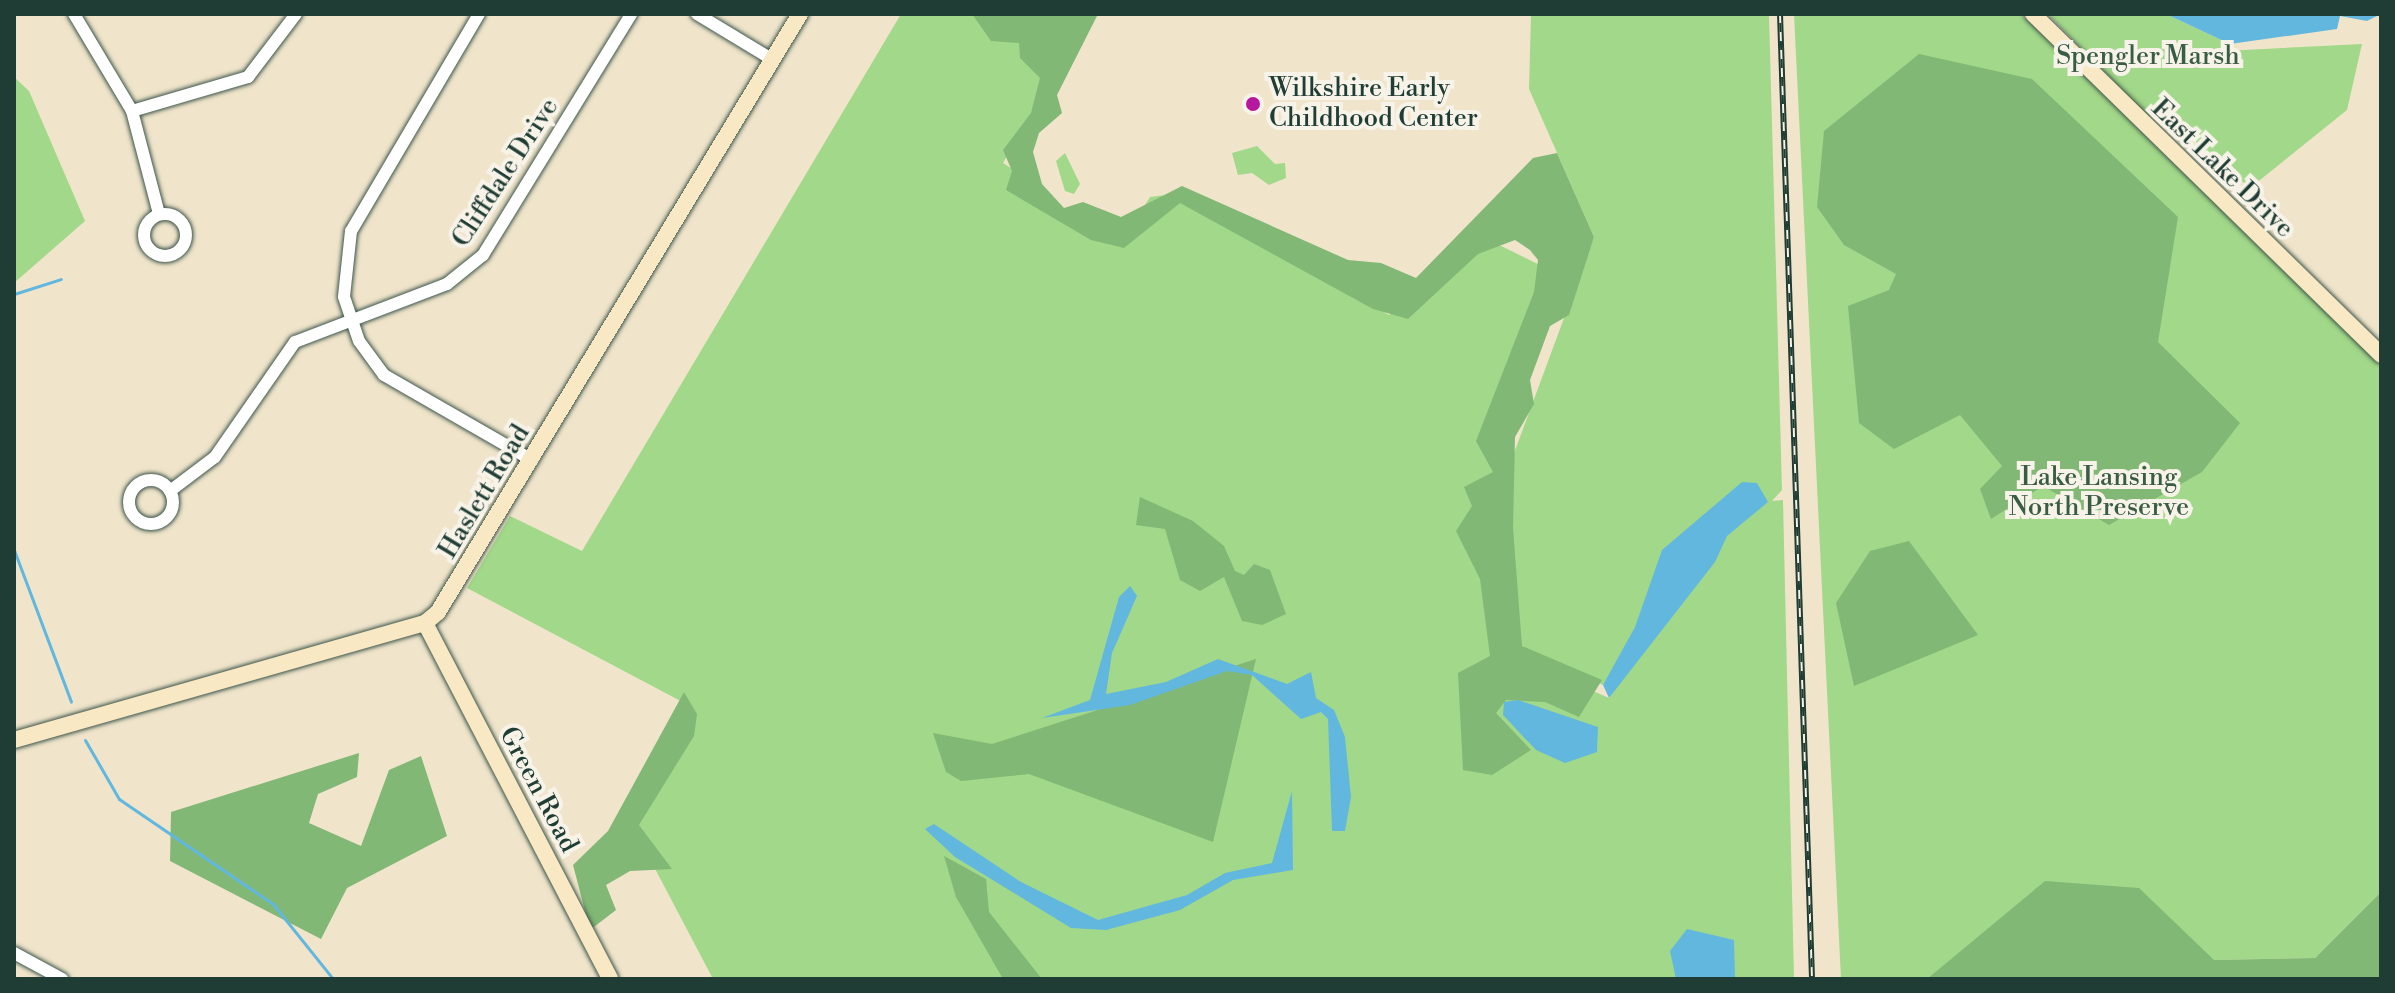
<!DOCTYPE html>
<style>
body{margin:0}
#map{position:relative;width:2395px;height:993px;overflow:hidden;background:#f0e5cb;font-family:"Libre Bodoni",serif}
div>[style]{position:absolute}
.green>*{inset:0;background:#a2d889}
.forest>*{inset:0;background:#81b875}
.water>*{inset:0;background:#62b7df}
.stream>*{height:3px;margin:-1.5px;padding:0 1.5px;transform-origin:1.5px;border-radius:1.5px;background:#62b7df}
.roads{filter:drop-shadow(0 0 2px #3e564b) drop-shadow(0 0 2px #3e564b)}
.street>*{height:12px;margin:-6px;padding:0 6px;transform-origin:6px;border-radius:6px;background:#fff}
.street>.ring{margin:-6px;padding:0;box-sizing:content-box;background:none;border:12px solid #fff;border-radius:50%}
.secondary>*{height:16px;margin:-8px;padding:0 8px;transform-origin:8px;border-radius:8px;background:#f8e8c3}
.rail>*{height:6px;margin-top:-3px;transform-origin:0;background:repeating-linear-gradient(90deg,#f7f3e8 0 9px,#1f3d34 0 18px);box-sizing:border-box;border-block:2px solid #1f3d34}
.dots>*{width:22px;height:22px;translate:-50% -50%;box-sizing:border-box;border:4px solid #f7f3e8;border-radius:50%}
span{translate:-50% -50%;white-space:nowrap;text-align:center;line-height:1.15;-webkit-text-stroke:8px #f7f3e8;paint-order:stroke}
.park-label{font-size:26px;color:#395c45}
.poi-label{font-size:26px;color:#1f3d34}
.left{translate:0 -50%;text-align:left}
.street-label{font-size:26px;color:#1f3d34}
.frame{position:absolute;inset:0;border:16px solid #1f3d34;pointer-events:none}
</style>
<div id="map">
<div class="green">
<i style="clip-path:polygon(901px 14px,978px 14px,1062px 62px,1003px 163px,1022px 175px,1014px 189px,1120px 246px,1150px 197px,1166px 195px,1389px 315px,1483px 237px,1558px 274px,1495px 464px,1511px 655px,1609px 698px,1677px 604px,1603px 685px,1519px 648px,1503px 483px,1594px 237px,1529px 89px,1531px 14px,1769px 14px,1782px 490px,1772px 501px,1783px 500px,1794px 979px,713px 979px,631px 823px,692px 707px,467px 588px,510px 516px,582px 551px)"></i>
<i style="clip-path:polygon(1794px 14px,2021px 14px,2381px 365px,2381px 892px,2315px 958px,2213px 960px,2177px 979px,1841px 979px)"></i>
<i style="clip-path:polygon(2048px 14px,2166px 14px,2230px 44px,2224px 51px,2362px 44px,2347px 110px,2250px 188px,2157px 109px,2148px 117px)"></i>
<i style="clip-path:polygon(14px 77px,29px 91px,85px 221px,14px 283px)"></i>
<i style="clip-path:polygon(1257px 146px,1275px 164px,1285px 163px,1286px 178px,1269px 185px,1252px 173px,1238px 175px,1232px 153px)"></i>
<i style="clip-path:polygon(1065px 153px,1080px 184px,1074px 194px,1065px 191px,1056px 161px)"></i>
</div>
<div class="forest">
<i style="clip-path:polygon(972px 14px,1098px 14px,1057px 95px,1062px 113px,1039px 133px,1033px 152px,1042px 184px,1064px 208px,1083px 202px,1121px 217px,1182px 186px,1348px 260px,1381px 263px,1416px 278px,1533px 158px,1557px 153px,1594px 237px,1569px 315px,1550px 326px,1530px 380px,1534px 404px,1515px 437px,1513px 528px,1522px 646px,1602px 680px,1579px 717px,1545px 702px,1506px 700px,1496px 713px,1531px 750px,1492px 775px,1463px 770px,1458px 673px,1490px 656px,1480px 579px,1456px 531px,1472px 506px,1464px 487px,1493px 472px,1476px 441px,1534px 292px,1538px 260px,1530px 250px,1515px 240px,1478px 254px,1408px 319px,1373px 309px,1180px 203px,1124px 248px,1091px 240px,1006px 190px,1012px 171px,1003px 150px,1031px 113px,1040px 78px,1020px 58px,1019px 43px,991px 41px)"></i>
<i style="clip-path:polygon(1919px 54px,2032px 79px,2178px 217px,2158px 342px,2240px 423px,2202px 472px,2109px 525px,2043px 486px,1991px 519px,1980px 489px,2002px 466px,1960px 415px,1894px 449px,1859px 423px,1848px 306px,1889px 290px,1896px 274px,1844px 245px,1817px 207px,1824px 131px)"></i>
<i style="clip-path:polygon(1140px 497px,1193px 521px,1224px 546px,1235px 571px,1244px 575px,1254px 564px,1270px 570px,1286px 614px,1262px 625px,1242px 621px,1224px 577px,1200px 591px,1180px 580px,1165px 529px,1136px 525px)"></i>
<i style="clip-path:polygon(1909px 541px,1978px 635px,1854px 686px,1836px 603px,1870px 551px)"></i>
<i style="clip-path:polygon(1256px 659px,1213px 842px,1029px 774px,961px 781px,946px 772px,933px 733px,992px 744px)"></i>
<i style="clip-path:polygon(684px 692px,697px 714px,694px 736px,639px 825px,672px 869px,630px 871px,606px 885px,616px 910px,590px 930px,573px 865px,608px 831px)"></i>
<i style="clip-path:polygon(359px 753px,357px 777px,318px 794px,309px 823px,361px 846px,389px 770px,421px 756px,447px 836px,347px 888px,321px 939px,170px 861px,171px 812px)"></i>
<i style="clip-path:polygon(944px 856px,986px 879px,989px 912px,1042px 979px,1003px 979px,956px 897px)"></i>
<i style="clip-path:polygon(2045px 881px,2139px 888px,2214px 960px,2315px 958px,2381px 892px,2381px 979px,1927px 979px)"></i>
</div>
<div class="water">
<i style="clip-path:polygon(2166px 14px,2381px 14px,2367px 21px,2340px 16px,2337px 29px,2230px 44px)"></i>
<i style="clip-path:polygon(1742px 482px,1757px 483px,1768px 502px,1727px 536px,1715px 562px,1609px 698px,1603px 685px,1635px 627px,1662px 550px)"></i>
<i style="clip-path:polygon(1130px 586px,1137px 596px,1112px 653px,1106px 694px,1166px 682px,1218px 659px,1287px 684px,1311px 672px,1316px 698px,1334px 710px,1345px 737px,1351px 797px,1345px 831px,1332px 831px,1328px 719px,1321px 712px,1301px 719px,1252px 675px,1227px 671px,1130px 705px,1042px 718px,1090px 700px,1119px 597px)"></i>
<i style="clip-path:polygon(1518px 700px,1598px 727px,1597px 752px,1565px 763px,1536px 750px,1503px 715px,1504px 702px)"></i>
<i style="clip-path:polygon(1292px 791px,1293px 870px,1233px 880px,1180px 910px,1106px 930px,1071px 928px,955px 857px,925px 829px,934px 824px,1021px 882px,1098px 920px,1187px 895px,1225px 873px,1272px 863px)"></i>
<i style="clip-path:polygon(1687px 929px,1734px 940px,1735px 979px,1676px 979px,1670px 951px)"></i>
</div>
<div class="stream">
<i style="left:14px;top:294px;width:49px;rotate:-17.7deg"></i>
<i style="left:14px;top:550px;width:162px;rotate:69.4deg"></i>
<i style="left:85px;top:740px;width:68px;rotate:60deg"></i>
<i style="left:119px;top:799px;width:186px;rotate:34.3deg"></i>
<i style="left:273px;top:904px;width:96px;rotate:51.3deg"></i>
</div>
<div class="roads">
<div class="street">
<i style="left:74px;top:14px;width:113px;rotate:59.1deg"></i>
<i style="left:132px;top:111px;width:106px;rotate:75.3deg"></i>
<i style="left:479px;top:14px;width:252px;rotate:120.5deg"></i>
<i style="left:351px;top:231px;width:66px;rotate:96.1deg"></i>
<i style="left:344px;top:297px;width:46px;rotate:71.2deg"></i>
<i style="left:359px;top:341px;width:42px;rotate:53.7deg"></i>
<i style="left:384px;top:375px;width:171px;rotate:29.9deg"></i>
<i style="left:697px;top:14px;width:89px;rotate:31.2deg"></i>
<i style="left:132px;top:111px;width:121px;rotate:-16.3deg"></i>
<i style="left:248px;top:77px;width:79px;rotate:-52.7deg"></i>
<i class="ring" style="left:144px;top:214px;width:30px;height:30px"></i>
<i class="ring" style="left:129px;top:480px;width:32px;height:32px"></i>
<i style="left:170px;top:491px;width:56px;rotate:-37.1deg"></i>
<i style="left:215px;top:457px;width:140px;rotate:-55.2deg"></i>
<i style="left:295px;top:342px;width:163px;rotate:-20.9deg"></i>
<i style="left:447px;top:284px;width:46px;rotate:-38.9deg"></i>
<i style="left:483px;top:255px;width:283px;rotate:-58.4deg"></i>
<i style="left:14px;top:953px;width:55px;rotate:28.4deg"></i>
</div>
<div class="secondary">
<i style="left:2033px;top:14px;width:487px;rotate:44.4deg"></i>
<i style="left:425px;top:623px;width:401px;rotate:62.5deg"></i>
<i style="left:14px;top:740px;width:427px;rotate:-15.9deg"></i>
<i style="left:425px;top:623px;width:17px;rotate:-40deg"></i>
<i style="left:438px;top:612px;width:699px;rotate:-58.81deg"></i>
</div>
</div>
<div class="rail">
<i style="left:1780px;top:14px;width:966px;rotate:88.1deg"></i>
</div>
<div class="dots">
<i style="left:1253px;top:104px;background:#b5179e"></i>
</div>
<div class="park-label">
<span style="left:2148px;top:57px">Spengler Marsh</span>
<span style="left:2099px;top:493px">Lake Lansing<br>North Preserve</span>
</div>
<div class="poi-label">
<span class="left" style="left:1269px;top:104px">Wilkshire Early<br>Childhood Center</span>
</div>
<div class="street-label">
<span style="left:2222px;top:169px;rotate:44deg">East Lake Drive</span>
<span style="left:506px;top:173px;rotate:-57deg">Cliffdale Drive</span>
<span style="left:485px;top:492px;rotate:-59deg">Haslett Road</span>
<span style="left:538px;top:790px;rotate:62deg">Green Road</span>
</div>
<div class="frame"></div>
</div>
